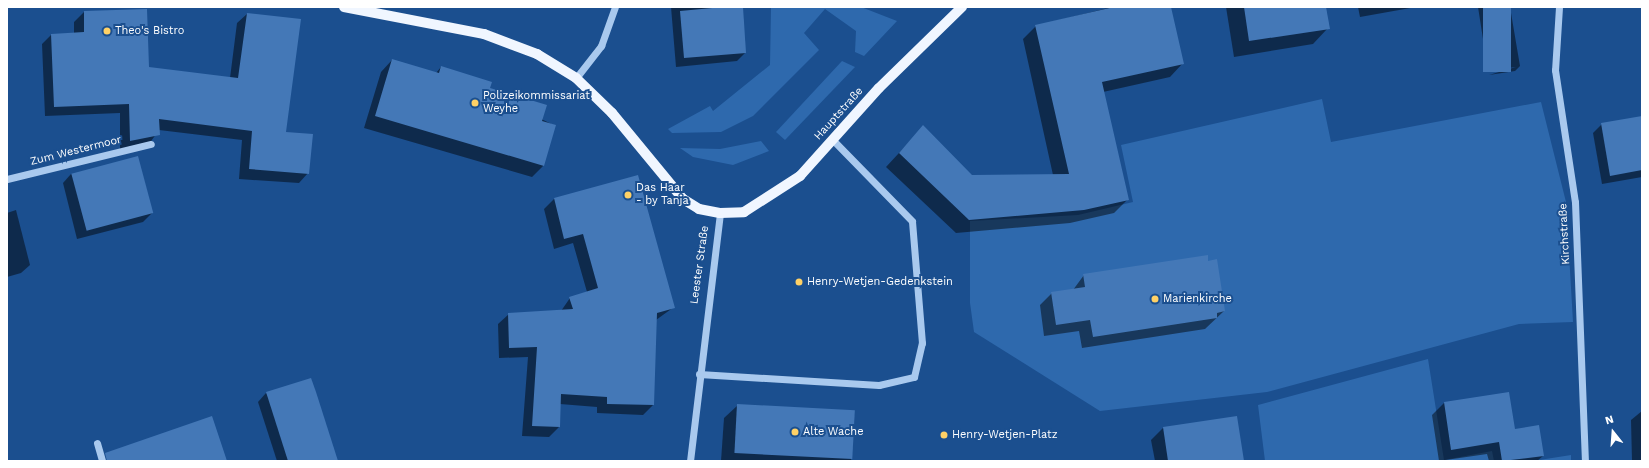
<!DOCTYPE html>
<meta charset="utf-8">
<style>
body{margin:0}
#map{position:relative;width:1649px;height:468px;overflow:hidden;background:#1b4f8f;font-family:"Work Sans",sans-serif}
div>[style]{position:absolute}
.green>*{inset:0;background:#2e69ad}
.shadow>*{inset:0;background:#0007;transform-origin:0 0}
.building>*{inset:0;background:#4478b7;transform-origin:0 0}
.minor>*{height:7px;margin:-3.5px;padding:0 3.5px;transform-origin:3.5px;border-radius:3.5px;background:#a9c9ee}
.major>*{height:10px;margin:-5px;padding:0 5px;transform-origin:5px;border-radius:5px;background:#f0f6ff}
.dots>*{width:11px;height:11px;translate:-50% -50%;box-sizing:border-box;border:2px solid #1b4f8f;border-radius:50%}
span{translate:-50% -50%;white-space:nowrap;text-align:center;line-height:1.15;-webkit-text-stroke:4px #1b4f8f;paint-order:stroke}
.poi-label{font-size:11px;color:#fff}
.left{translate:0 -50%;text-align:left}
.street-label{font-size:11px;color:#fff}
.frame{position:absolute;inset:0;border:8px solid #fff;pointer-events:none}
.north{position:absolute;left:1593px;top:412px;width:40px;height:40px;-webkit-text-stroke:3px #1b4f8f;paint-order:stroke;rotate:343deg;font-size:11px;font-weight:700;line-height:16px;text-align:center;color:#fff}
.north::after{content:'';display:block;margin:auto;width:14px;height:18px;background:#fff;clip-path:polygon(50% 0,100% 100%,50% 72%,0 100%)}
</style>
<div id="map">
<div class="green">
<i style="clip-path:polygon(771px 7px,861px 7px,897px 21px,864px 56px,855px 52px,856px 31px,825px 9px,804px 33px,819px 50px,753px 116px,721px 132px,672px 133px,668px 129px,710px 106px,713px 111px,770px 65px)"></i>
<i style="clip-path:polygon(842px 61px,855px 67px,785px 140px,776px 132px)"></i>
<i style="clip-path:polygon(1322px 99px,1331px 142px,1541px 102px,1566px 202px,1573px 322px,1519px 324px,1267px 392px,1100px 411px,974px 332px,970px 303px,970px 221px,1078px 215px,1133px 202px,1121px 145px)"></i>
<i style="clip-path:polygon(761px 141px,769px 151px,733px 165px,693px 157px,680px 148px,720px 149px)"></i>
<i style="clip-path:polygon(1428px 359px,1444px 460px,1492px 451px,1494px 461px,1265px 461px,1258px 405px)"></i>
<i style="clip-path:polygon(1571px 455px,1571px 461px,1533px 461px)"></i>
</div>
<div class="shadow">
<i style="clip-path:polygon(671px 7px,742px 7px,745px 53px,737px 61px,676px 67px)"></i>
<i style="clip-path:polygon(1112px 7px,1170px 7px,1183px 63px,1170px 77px,1103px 92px,1127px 200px,1114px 213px,1070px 223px,956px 233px,886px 167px,923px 127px,972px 176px,1053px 175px,1023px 39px,1036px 26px)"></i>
<i style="clip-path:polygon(1226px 7px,1325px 7px,1328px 28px,1313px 44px,1234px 57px)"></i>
<i style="clip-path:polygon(1358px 7px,1416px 7px,1360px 17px)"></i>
<i style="clip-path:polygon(1478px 7px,1510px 7px,1520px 66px,1515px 71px,1489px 75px,1516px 67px,1488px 71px)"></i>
<i style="left:1641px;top:7px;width:1px;height:47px"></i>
<i style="clip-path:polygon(146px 10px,148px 68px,230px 78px,237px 23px,247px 14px,285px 133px,308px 173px,299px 183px,239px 179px,242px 140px,159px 130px,149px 144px,120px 150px,120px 113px,45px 116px,42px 44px,51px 35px,74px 34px,74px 22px,84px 12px)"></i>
<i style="clip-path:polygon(392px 60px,436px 73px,441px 67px,555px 126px,543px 166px,532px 177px,364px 128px,381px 72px)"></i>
<i style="clip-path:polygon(1642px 117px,1642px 177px,1602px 184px,1593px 133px,1602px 124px)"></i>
<i style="clip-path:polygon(71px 174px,152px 213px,143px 222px,77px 239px,63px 183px)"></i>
<i style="clip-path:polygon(637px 176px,674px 307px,656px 320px,653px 405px,643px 415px,597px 413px,597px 407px,560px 404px,559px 427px,549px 437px,522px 436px,528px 357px,499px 358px,498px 324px,509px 314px,561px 311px,570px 298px,587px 292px,573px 243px,554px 249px,544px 209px,554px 199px)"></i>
<i style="clip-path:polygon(16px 210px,30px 265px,21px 273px,7px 277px,7px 213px)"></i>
<i style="clip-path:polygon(1084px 275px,1224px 311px,1205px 329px,1082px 348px,1079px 331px,1044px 336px,1040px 305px,1052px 293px,1073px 290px)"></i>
<i style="clip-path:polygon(266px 393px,337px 461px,277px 461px,258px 402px)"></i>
<i style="clip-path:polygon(1444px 403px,1514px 430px,1543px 456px,1537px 461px,1489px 461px,1487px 454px,1439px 461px,1432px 415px)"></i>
<i style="clip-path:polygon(738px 405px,854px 412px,851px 461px,721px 461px,724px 418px)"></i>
<i style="clip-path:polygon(1642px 411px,1642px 461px,1632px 461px,1631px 420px)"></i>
<i style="clip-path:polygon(1163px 428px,1243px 461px,1155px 461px,1151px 440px)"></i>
</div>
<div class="building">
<i style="clip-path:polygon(723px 7px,743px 7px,746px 53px,684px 58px,680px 11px)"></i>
<i style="clip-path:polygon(1114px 7px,1171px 7px,1184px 64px,1102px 82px,1129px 200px,1084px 210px,969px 220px,899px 153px,923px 125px,972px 175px,1069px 174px,1035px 25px)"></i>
<i style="clip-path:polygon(1244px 7px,1326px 7px,1330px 29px,1249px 41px)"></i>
<i style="left:1483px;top:7px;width:28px;height:65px"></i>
<i style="clip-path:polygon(147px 9px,149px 67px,238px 78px,247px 13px,301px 19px,286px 132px,313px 134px,309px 174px,249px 169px,252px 131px,159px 119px,160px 135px,130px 141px,129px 104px,54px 107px,51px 34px,84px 32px,84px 11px)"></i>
<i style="clip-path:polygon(392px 59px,439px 73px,441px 66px,492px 82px,490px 88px,547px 105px,542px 121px,556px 125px,544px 166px,375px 116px)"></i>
<i style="clip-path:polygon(1642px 116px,1642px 170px,1610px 176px,1601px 123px)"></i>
<i style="left:138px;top:156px;width:59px;height:69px;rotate:75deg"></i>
<i style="clip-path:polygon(638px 175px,675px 308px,657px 313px,654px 405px,607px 404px,607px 397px,561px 394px,560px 427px,532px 426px,537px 347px,509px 348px,508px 313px,573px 309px,569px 297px,598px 288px,583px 234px,564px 239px,554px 198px)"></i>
<i style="clip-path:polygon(1208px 255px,1208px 261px,1217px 259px,1225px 311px,1217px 313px,1217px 318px,1093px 337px,1090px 320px,1056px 325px,1051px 292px,1085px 287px,1083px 274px)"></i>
<i style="clip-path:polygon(311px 378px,316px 392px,338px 461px,288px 461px,266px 392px)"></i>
<i style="clip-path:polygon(1509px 392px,1515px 429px,1539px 425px,1544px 456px,1502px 461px,1499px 442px,1451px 450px,1444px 402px)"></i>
<i style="left:737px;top:404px;width:118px;height:49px;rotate:3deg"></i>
<i style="clip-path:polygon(212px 416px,227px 461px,107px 461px,105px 453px)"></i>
<i style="clip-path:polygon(1237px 416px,1244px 461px,1168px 461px,1163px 427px)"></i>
</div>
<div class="minor">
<i style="left:1559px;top:7px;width:63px;rotate:93.6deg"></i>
<i style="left:1555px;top:70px;width:134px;rotate:81.4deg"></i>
<i style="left:1575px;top:202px;width:259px;rotate:87.8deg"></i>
<i style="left:576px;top:78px;width:41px;rotate:-52deg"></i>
<i style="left:601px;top:46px;width:41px;rotate:-70.3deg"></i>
<i style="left:7px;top:179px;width:148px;rotate:-13.7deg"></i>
<i style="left:699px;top:374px;width:180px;rotate:3.5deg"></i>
<i style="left:879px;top:385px;width:36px;rotate:-13deg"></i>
<i style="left:914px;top:377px;width:35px;rotate:-77deg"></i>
<i style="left:922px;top:343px;width:122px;rotate:-94.7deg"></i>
<i style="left:912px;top:221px;width:115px;rotate:-134.3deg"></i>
<i style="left:97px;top:443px;width:19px;rotate:74deg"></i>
<i style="left:690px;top:461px;width:250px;rotate:-83.1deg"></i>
</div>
<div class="major">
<i style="left:344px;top:7px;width:143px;rotate:10.9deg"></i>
<i style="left:484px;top:34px;width:57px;rotate:20.7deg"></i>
<i style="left:537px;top:54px;width:46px;rotate:31.6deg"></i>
<i style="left:576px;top:78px;width:50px;rotate:44.2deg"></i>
<i style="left:612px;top:113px;width:112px;rotate:50.5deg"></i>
<i style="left:683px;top:199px;width:19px;rotate:32deg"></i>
<i style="left:699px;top:209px;width:21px;rotate:11deg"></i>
<i style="left:720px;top:213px;width:24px;rotate:-2deg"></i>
<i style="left:744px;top:212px;width:67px;rotate:-32.7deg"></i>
<i style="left:800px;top:176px;width:118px;rotate:-48.1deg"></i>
<i style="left:879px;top:88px;width:116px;rotate:-44.3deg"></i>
</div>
<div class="dots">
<i style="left:107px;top:31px;background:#ffd166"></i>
<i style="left:475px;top:103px;background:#ffd166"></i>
<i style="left:628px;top:195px;background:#ffd166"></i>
<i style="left:799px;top:282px;background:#ffd166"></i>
<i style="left:1155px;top:299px;background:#ffd166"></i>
<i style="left:795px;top:432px;background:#ffd166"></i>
<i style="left:944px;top:435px;background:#ffd166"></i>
</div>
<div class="poi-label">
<span class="left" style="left:115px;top:31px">Theo's Bistro</span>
<span class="left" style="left:483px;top:103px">Polizeikommissariat<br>Weyhe</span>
<span class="left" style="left:636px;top:195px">Das Haar<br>- by Tanja</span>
<span class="left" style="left:807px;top:282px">Henry-Wetjen-Gedenkstein</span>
<span class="left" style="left:1163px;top:299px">Marienkirche</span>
<span class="left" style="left:803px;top:432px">Alte Wache</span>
<span class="left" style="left:952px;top:435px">Henry-Wetjen-Platz</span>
</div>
<div class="street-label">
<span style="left:839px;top:114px;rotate:-48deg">Hauptstraße</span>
<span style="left:76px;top:151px;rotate:-14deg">Zum Westermoor</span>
<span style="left:1565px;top:234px;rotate:-93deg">Kirchstraße</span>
<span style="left:700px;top:265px;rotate:-82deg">Leester Straße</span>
</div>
<div class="frame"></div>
<div class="north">N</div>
</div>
